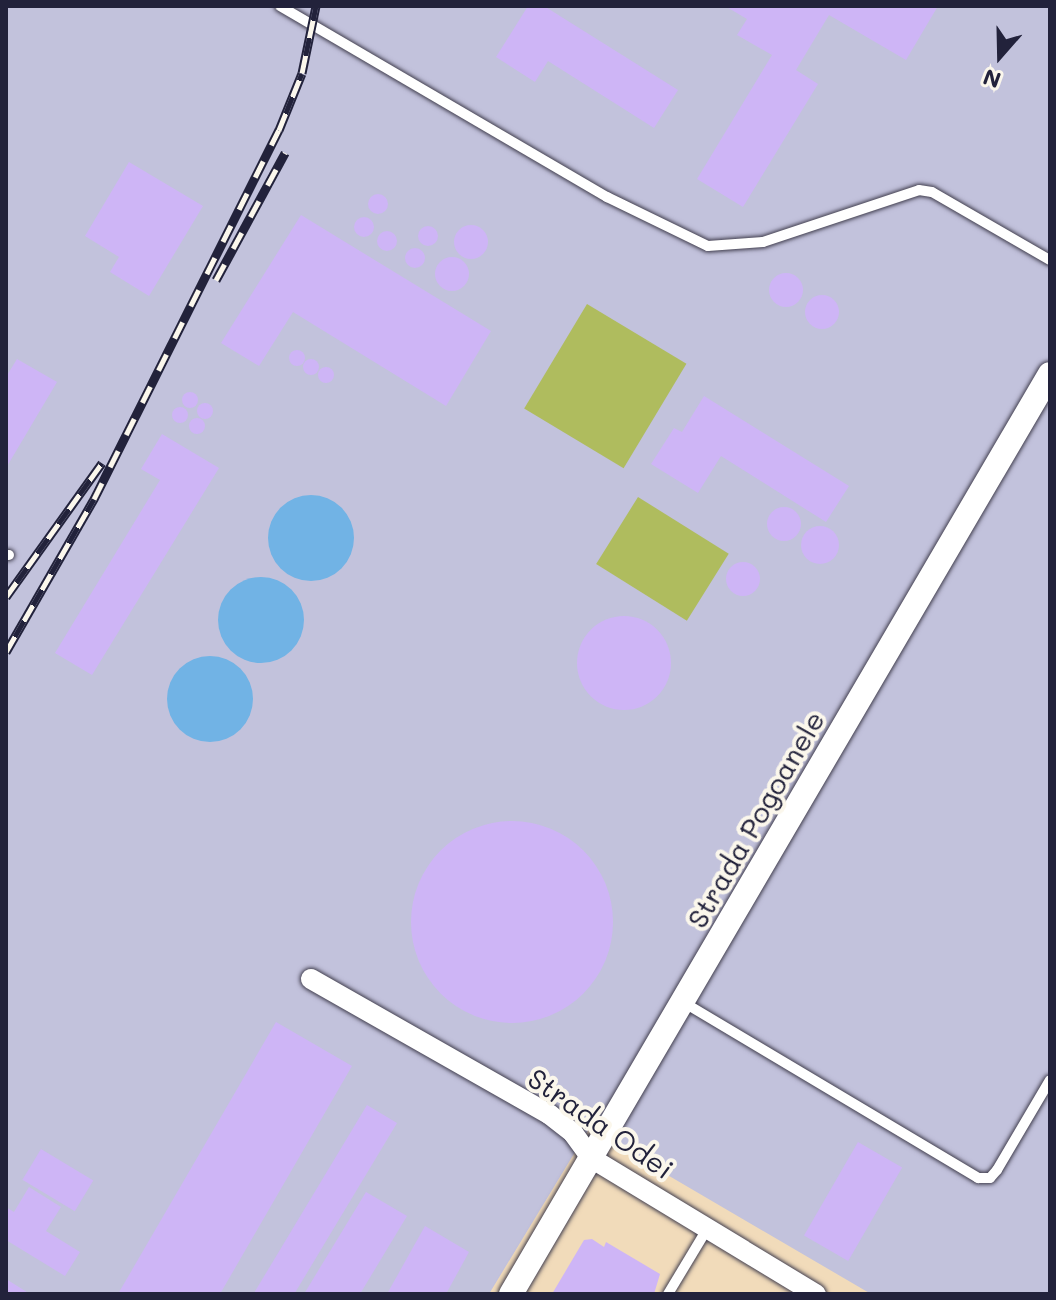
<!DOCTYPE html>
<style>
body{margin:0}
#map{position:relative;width:1056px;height:1300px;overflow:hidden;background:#f1dbba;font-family:Mali,sans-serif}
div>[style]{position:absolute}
.industrial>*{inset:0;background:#c2c2dc}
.green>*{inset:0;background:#afbc5e;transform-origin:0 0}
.water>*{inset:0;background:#71b3e5}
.round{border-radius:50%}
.building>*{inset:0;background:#ceb5f6;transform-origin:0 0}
.roads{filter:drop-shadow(0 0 2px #413e4e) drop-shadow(0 0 2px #413e4e)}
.service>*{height:10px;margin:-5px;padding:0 5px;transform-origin:5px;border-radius:5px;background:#fff}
.minor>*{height:20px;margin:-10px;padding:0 10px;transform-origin:10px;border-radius:10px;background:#fff}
.tertiary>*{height:24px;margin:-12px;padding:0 12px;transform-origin:12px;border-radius:12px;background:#fff}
.rail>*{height:9px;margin-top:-4.5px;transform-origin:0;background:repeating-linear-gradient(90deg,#fbf7ec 0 18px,#22223b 0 36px);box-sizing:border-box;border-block:2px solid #22223b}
span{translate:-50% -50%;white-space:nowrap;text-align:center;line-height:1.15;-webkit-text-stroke:8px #fbf7ec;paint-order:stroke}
.street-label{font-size:28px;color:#22223b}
.frame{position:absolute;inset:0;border:8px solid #22223b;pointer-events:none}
.north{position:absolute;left:960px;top:16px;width:80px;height:80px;-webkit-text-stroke:6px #fbf7ec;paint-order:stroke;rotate:200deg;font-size:22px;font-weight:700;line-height:32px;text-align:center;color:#22223b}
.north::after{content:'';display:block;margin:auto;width:28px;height:36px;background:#22223b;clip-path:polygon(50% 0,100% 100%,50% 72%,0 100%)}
</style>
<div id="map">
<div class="industrial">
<i style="clip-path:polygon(6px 6px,1050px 6px,1050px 1294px,871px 1294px,589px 1129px,489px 1294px,6px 1294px)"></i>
</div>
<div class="green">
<i style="left:587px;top:304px;width:116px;height:122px;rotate:31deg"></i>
<i style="left:638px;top:497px;width:107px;height:79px;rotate:32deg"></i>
</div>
<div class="water">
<i class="round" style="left:268px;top:495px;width:86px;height:86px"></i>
<i class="round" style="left:218px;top:577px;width:86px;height:86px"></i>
<i class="round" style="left:167px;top:656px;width:86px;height:86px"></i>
</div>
<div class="building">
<i style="clip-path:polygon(528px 6px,544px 6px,678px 90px,654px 128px,548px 61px,535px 82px,496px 57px)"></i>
<i style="clip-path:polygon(725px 6px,938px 6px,906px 60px,829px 15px,796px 70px,818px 84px,743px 207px,697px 179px,772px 55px,737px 35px,747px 19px)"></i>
<i style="clip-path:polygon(129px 162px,203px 206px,149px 296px,110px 272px,119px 257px,85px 236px)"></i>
<i class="round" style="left:368px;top:194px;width:20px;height:20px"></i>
<i style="clip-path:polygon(301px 215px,491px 331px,446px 406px,293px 312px,259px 366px,221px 343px)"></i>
<i class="round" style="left:354px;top:217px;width:20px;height:20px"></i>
<i class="round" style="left:454px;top:225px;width:34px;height:34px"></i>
<i class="round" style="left:418px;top:226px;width:20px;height:20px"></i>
<i class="round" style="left:377px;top:231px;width:20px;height:20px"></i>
<i class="round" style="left:405px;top:248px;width:20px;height:20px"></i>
<i class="round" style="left:435px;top:257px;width:34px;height:34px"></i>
<i class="round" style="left:769px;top:273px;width:34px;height:34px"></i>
<i class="round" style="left:805px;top:295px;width:34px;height:34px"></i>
<i class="round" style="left:289px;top:350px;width:16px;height:16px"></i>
<i class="round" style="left:303px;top:359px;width:16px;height:16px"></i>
<i style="clip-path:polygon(17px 359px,57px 382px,6px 468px,6px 377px)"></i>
<i class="round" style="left:318px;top:367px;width:16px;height:16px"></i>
<i class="round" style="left:182px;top:392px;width:16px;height:16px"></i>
<i style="clip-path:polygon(704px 396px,849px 486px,826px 522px,721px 456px,698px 493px,651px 464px,674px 428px,682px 432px)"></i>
<i class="round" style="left:197px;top:403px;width:16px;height:16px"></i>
<i class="round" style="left:172px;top:407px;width:16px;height:16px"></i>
<i class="round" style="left:189px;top:418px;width:16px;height:16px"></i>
<i style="clip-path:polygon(162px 434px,219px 468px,92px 675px,55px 653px,160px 480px,141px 469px)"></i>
<i class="round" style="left:767px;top:507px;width:34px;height:34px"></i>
<i class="round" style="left:801px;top:526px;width:38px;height:38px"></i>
<i class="round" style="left:726px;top:562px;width:34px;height:34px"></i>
<i class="round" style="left:577px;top:616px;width:94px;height:94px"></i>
<i class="round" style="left:411px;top:821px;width:202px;height:202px"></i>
<i style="clip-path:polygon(276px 1022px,352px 1066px,220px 1294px,118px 1294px)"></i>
<i style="left:367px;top:1105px;width:35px;height:220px;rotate:31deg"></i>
<i style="left:858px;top:1142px;width:51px;height:108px;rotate:30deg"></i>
<i style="left:41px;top:1149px;width:61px;height:36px;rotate:31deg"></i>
<i style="clip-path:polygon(29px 1187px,61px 1207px,46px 1231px,80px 1252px,65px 1276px,6px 1240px,6px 1207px,14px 1212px)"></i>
<i style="clip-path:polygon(366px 1192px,407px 1216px,360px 1294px,304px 1294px)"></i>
<i style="clip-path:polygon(425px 1226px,469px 1252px,446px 1294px,387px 1294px)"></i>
<i style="clip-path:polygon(592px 1239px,604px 1247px,606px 1242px,660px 1274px,654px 1294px,552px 1294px,584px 1240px)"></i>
<i style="clip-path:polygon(6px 1279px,30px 1294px,6px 1294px)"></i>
</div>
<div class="roads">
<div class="service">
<i style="left:280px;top:6px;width:379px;rotate:30.3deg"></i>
<i style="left:607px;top:197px;width:112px;rotate:25.9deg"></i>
<i style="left:708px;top:246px;width:55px;rotate:-4.2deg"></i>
<i style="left:763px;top:242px;width:164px;rotate:-18.4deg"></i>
<i style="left:919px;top:190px;width:13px;rotate:9deg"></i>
<i style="left:932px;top:192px;width:136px;rotate:30deg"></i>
<i style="left:6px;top:555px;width:3px"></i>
<i style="left:683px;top:1002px;width:344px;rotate:30.8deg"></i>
<i style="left:978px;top:1178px;width:12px"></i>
<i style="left:990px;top:1178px;width:11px;rotate:-49deg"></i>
<i style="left:997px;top:1170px;width:104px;rotate:-59.5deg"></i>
<i style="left:668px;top:1294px;width:76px;rotate:-59deg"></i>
</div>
<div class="minor">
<i style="left:311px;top:979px;width:274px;rotate:29.6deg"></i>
<i style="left:549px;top:1114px;width:31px;rotate:38deg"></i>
<i style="left:573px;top:1133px;width:31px;rotate:54deg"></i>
<i style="left:591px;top:1158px;width:263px;rotate:31.2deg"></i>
</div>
<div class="tertiary">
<i style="left:511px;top:1294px;width:1066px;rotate:-59.64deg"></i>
</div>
</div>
<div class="rail">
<i style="left:216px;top:280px;width:145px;rotate:-61.5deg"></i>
<i style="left:6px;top:597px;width:165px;rotate:-54.4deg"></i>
<i style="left:6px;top:652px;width:177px;rotate:-60.1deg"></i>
<i style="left:94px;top:499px;width:413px;rotate:-63.4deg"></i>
<i style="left:279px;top:130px;width:61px;rotate:-68deg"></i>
<i style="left:302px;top:73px;width:68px;rotate:-78.2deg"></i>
</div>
<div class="street-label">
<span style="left:755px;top:819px;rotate:-60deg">Strada Pogoanele</span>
<span style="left:601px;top:1123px;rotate:35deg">Strada Odei</span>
</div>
<div class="frame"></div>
<div class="north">N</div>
</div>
